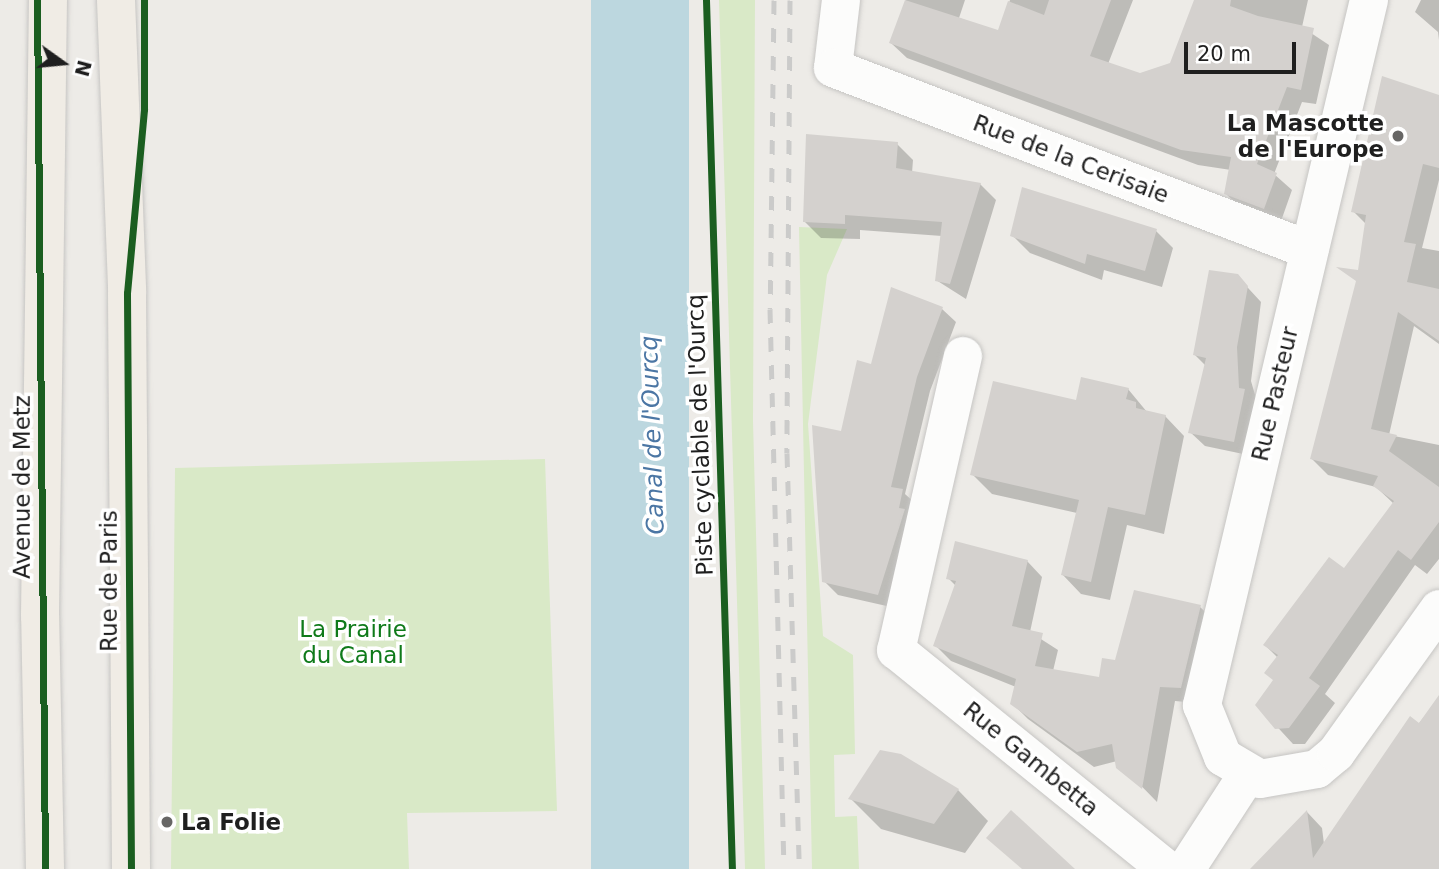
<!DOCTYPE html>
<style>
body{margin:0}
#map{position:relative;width:1439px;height:869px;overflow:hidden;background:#edebe7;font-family:"DejaVu Sans",sans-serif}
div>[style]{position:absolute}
.grass>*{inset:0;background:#d9e9c7}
.water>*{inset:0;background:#bcd7df;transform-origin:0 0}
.shadow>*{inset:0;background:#0003}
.building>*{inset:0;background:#d4d1ce}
.roads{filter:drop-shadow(0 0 2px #c6c5c3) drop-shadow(0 0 2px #c6c5c3)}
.minor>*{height:38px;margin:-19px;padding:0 19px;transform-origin:19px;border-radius:19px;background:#fcfcfb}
.major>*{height:38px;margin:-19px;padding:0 19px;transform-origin:19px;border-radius:19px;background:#f0ece5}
.rail>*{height:5px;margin-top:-2.5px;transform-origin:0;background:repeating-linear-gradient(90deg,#cbcbca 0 14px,transparent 0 28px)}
.cycleway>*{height:7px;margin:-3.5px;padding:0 3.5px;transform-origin:3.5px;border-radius:3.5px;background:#1b5e20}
.dots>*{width:19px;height:19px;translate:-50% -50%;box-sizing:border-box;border:4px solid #fff;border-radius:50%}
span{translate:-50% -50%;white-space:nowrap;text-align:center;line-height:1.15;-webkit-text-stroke:7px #fff;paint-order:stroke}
.poi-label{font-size:23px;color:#1f1f1f;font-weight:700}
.right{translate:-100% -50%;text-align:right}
.left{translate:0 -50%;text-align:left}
.street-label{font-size:23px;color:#1f1f1f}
.park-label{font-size:23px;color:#0f7a1a}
.water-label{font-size:24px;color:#4b76a4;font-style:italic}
.north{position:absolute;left:28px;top:28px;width:70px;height:70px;-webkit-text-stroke:5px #fff;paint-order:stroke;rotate:105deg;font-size:19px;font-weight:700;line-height:28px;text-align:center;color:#1f1f1f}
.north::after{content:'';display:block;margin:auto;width:24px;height:32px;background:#1f1f1f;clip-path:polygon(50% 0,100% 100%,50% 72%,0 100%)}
.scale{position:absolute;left:1184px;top:42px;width:112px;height:32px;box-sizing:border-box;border:4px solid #1f1f1f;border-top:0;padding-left:9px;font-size:21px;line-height:24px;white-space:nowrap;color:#1f1f1f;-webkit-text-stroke:5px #fff;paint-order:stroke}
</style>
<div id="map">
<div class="grass">
<i style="clip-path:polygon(719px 0,755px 0,753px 421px,765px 869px,745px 869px)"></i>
<i style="clip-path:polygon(799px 227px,847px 229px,827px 275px,808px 424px,823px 636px,853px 655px,855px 754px,834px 755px,835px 817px,857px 816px,859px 869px,812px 869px)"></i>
<i style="clip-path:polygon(545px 459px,557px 811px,407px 813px,409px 869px,171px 869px,175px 468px)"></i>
</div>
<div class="water">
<i style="left:591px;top:0;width:98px;height:869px"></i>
</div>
<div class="shadow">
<i style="clip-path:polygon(906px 0,965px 0,959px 18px,999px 32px,1010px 0,1133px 0,1108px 64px,1140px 75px,1171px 65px,1196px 0,1308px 0,1302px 27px,1329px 45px,1316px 104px,1302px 102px,1274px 174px,1292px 190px,1280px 224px,1242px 209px,1226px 194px,1231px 170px,1198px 165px,907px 58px,891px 43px)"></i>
<i style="clip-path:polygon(1421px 0,1439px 0,1439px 40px,1438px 32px,1415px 12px)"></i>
<i style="clip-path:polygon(1439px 97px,1439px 180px,1422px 248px,1439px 251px,1439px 344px,1414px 326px,1389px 435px,1439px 445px,1439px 559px,1427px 574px,1415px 565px,1325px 694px,1335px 703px,1305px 744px,1293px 744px,1257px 705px,1275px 681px,1278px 658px,1265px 645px,1344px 571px,1394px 504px,1376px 487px,1328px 475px,1312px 459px,1360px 270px,1367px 225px,1353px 211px)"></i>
<i style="clip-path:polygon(897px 144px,913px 160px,912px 173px,980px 184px,996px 200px,966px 299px,936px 280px,942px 236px,860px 230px,860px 239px,821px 238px,805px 222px)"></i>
<i style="clip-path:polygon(1156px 231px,1173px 248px,1162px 287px,1104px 270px,1102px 280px,1030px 253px,1012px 235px)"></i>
<i style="clip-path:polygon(1237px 276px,1261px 302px,1251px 381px,1258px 405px,1248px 455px,1205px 446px,1190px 432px,1206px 366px,1195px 355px)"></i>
<i style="clip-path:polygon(942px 309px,956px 322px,930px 391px,905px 494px,916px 504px,891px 607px,838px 595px,824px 581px,842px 434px,872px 366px)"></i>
<i style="clip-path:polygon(1128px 389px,1147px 412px,1165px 416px,1184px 436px,1164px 534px,1127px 525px,1110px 600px,1081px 594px,1062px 574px,1077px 513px,992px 494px,972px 474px,1077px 403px)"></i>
<i style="clip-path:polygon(1027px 561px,1042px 577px,1030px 632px,1058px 650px,1053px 671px,1100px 679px,1200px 607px,1216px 622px,1197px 703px,1175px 701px,1157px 802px,1117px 761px,1094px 767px,1028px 719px,1012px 703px,1016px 687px,951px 661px,935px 645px,956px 586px,948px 578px)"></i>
<i style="clip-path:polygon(1439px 698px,1439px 869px,1253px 869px,1307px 812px,1322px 828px,1324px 844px)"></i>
<i style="clip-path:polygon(958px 790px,988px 821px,965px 853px,881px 829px,850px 798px)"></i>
</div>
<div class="building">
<i style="clip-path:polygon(905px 0,998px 30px,1008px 1px,1044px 15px,1049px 0,1111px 0,1090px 56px,1140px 73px,1170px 63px,1194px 0,1231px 0,1230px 6px,1258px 16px,1314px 28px,1301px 90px,1287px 87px,1257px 164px,1277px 173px,1264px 209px,1224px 194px,1231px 157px,1181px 150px,889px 43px)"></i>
<i style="clip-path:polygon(1382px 76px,1439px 95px,1439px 168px,1423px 164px,1404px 242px,1416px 244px,1407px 282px,1439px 289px,1439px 341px,1398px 312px,1371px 429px,1397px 435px,1389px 451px,1439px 487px,1439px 522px,1411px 560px,1398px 550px,1309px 678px,1320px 686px,1289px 728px,1275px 729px,1255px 705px,1273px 680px,1264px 673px,1278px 655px,1263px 645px,1329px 557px,1344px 568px,1394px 501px,1373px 486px,1378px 476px,1310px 459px,1356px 281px,1336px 267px,1358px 270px,1366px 215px,1351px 212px)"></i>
<i style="clip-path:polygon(806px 134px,898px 142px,896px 168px,981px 183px,950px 284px,935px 281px,942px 222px,845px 215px,845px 224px,803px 222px)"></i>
<i style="clip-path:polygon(1022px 187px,1157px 229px,1145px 271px,1087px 254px,1085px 264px,1010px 236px)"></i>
<i style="clip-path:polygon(1209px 270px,1238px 274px,1248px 286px,1237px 347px,1239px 388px,1245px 389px,1234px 442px,1188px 433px,1206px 358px,1193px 355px)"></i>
<i style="clip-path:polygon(891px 287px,943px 307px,917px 377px,891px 487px,903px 489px,899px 508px,905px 509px,878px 595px,822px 582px,812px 425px,841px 431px,857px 360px,871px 364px)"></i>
<i style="clip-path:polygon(1081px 377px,1129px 388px,1126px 399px,1136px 402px,1136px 408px,1166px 415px,1145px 515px,1108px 507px,1091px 582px,1061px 575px,1079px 500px,970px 475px,993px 381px,1076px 400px)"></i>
<i style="clip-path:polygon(955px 541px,1028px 560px,1012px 626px,1043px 633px,1035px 666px,1099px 677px,1102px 658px,1115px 660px,1134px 590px,1201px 605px,1181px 688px,1160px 687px,1142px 789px,1116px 768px,1112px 744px,1077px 752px,1010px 704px,1016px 679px,933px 646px,956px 581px,946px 579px)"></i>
<i style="clip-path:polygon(1439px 695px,1439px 869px,1250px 869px,1307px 810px,1313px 858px,1410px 716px,1419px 723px)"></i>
<i style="clip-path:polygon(880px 750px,901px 754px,959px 789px,934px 824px,848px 799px)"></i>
<i style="clip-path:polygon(1011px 810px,1075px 869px,1022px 869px,986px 838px)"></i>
</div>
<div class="roads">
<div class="minor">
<i style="left:841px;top:0;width:68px;rotate:96.7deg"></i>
<i style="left:833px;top:68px;width:510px;rotate:20.92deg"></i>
<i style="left:1369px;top:0;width:725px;rotate:103.33deg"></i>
<i style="left:1202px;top:705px;width:56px;rotate:68deg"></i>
<i style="left:1223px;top:757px;width:43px;rotate:30.7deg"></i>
<i style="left:1260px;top:779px;width:58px;rotate:-10deg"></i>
<i style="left:1317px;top:769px;width:25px;rotate:-40deg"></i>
<i style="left:1336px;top:753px;width:177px;rotate:-54.4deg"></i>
<i style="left:963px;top:356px;width:302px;rotate:102.8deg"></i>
<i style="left:896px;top:650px;width:348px;rotate:39deg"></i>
<i style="left:1186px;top:869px;width:112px;rotate:-57deg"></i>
</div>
<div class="major">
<i style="left:116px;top:0;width:293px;rotate:87.8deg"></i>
<i style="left:127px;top:293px;width:576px;rotate:89.6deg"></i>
<i style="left:45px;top:869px;width:253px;rotate:-91.1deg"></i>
<i style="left:40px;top:616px;width:616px;rotate:-89.26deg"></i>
</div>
</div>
<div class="rail">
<i style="left:774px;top:0;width:309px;rotate:90.7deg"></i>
<i style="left:770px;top:309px;width:560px;rotate:88.57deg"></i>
<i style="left:790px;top:0;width:453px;rotate:90.4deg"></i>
<i style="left:787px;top:453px;width:416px;rotate:88.3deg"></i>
</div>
<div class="cycleway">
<i style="left:37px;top:0;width:869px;rotate:89.47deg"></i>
<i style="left:706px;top:0;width:869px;rotate:88.29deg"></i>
<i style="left:131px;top:869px;width:576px;rotate:-90.4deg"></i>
<i style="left:127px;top:293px;width:185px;rotate:-84.7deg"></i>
<i style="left:144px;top:109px;width:109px;rotate:-90deg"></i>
</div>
<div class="dots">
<i style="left:1398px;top:136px;background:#676665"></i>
<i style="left:167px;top:822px;background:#676665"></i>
</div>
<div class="poi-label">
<span class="right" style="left:1384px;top:136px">La Mascotte<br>de l'Europe</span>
<span class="left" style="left:181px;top:822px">La Folie</span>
</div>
<div class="street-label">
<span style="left:1071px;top:159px;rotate:21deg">Rue de la Cerisaie</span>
<span style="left:1275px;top:394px;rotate:-77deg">Rue Pasteur</span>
<span style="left:700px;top:435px;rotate:-92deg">Piste cyclable de l'Ourcq</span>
<span style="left:22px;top:487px;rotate:-90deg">Avenue de Metz</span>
<span style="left:109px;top:581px;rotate:-90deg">Rue de Paris</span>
<span style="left:1031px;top:759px;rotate:39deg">Rue Gambetta</span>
</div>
<div class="park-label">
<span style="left:353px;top:642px">La Prairie<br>du Canal</span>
</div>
<div class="water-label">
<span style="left:653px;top:435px;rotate:-92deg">Canal de l'Ourcq</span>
</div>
<div class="north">N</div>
<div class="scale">20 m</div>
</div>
